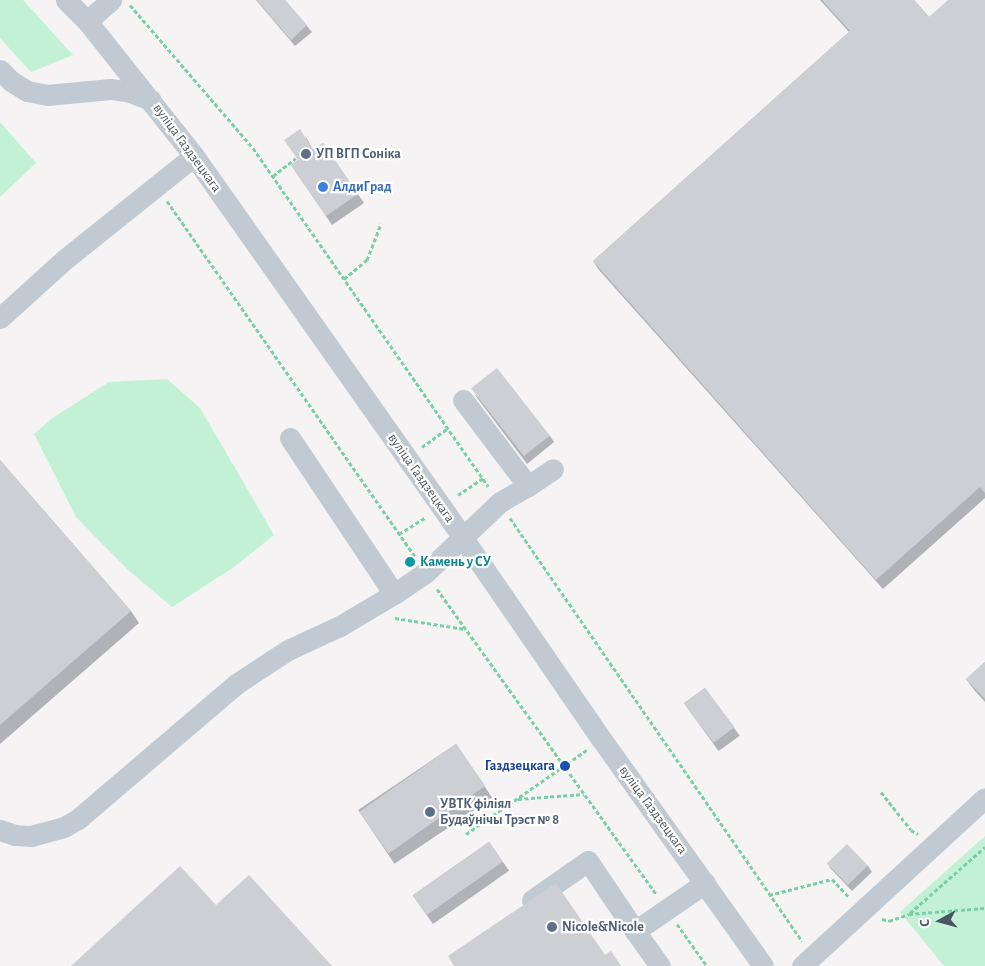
<!DOCTYPE html>
<meta charset="utf-8">
<style>
body{margin:0}
#map{position:relative;width:985px;height:966px;overflow:hidden;background:#f5f3f3;font-family:"Alegreya Sans",sans-serif}
div>[style]{position:absolute}
.green>*{inset:0;background:#c3f1d5}
.path>*{height:3px;margin-top:-1.5px;transform-origin:0;background:repeating-linear-gradient(90deg,#7ad0a6 0 4px,transparent 0 6.5px)}
.minor>*{height:21px;margin:-10.5px;padding:0 10.5px;transform-origin:10.5px;border-radius:10.5px;background:#c1cad2}
.wall>*{inset:0;background:#b0b2b7;transform-origin:0 0}
.building>*{inset:0;background:#cdcfd5;transform-origin:0 0}
.dots>*{width:14px;height:14px;translate:-50% -50%;box-sizing:border-box;border:2px solid #fff;border-radius:50%}
span{translate:-50% -50%;white-space:nowrap;text-align:center;line-height:1.15;-webkit-text-stroke:4.5px #fff;paint-order:stroke}
.street-label{font-size:14px;color:#4a5661}
.service-label{font-size:14px;color:#4e5e75;font-weight:700}
.left{translate:0 -50%;text-align:left}
.shop-label{font-size:14px;color:#366cbe;font-weight:700}
.culture-label{font-size:14px;color:#0d838f;font-weight:700}
.transit-label{font-size:14px;color:#164399;font-weight:700}
.right{translate:-100% -50%;text-align:right}
.north{position:absolute;left:915px;top:896px;width:50px;height:50px;-webkit-text-stroke:4px #fff;paint-order:stroke;rotate:263deg;font-size:14px;font-weight:700;line-height:20px;text-align:center;color:#4a5661}
.north::after{content:'';display:block;margin:auto;width:18px;height:22px;background:#4a5661;clip-path:polygon(50% 0,100% 100%,50% 72%,0 100%)}
</style>
<div id="map">
<div class="green">
<i style="clip-path:polygon(0 0,23px 0,73px 55px,31px 72px,0 38px)"></i>
<i style="clip-path:polygon(0 122px,36px 163px,0 197px)"></i>
<i style="clip-path:polygon(167px 379px,200px 408px,274px 535px,234px 567px,172px 607px,126px 568px,76px 517px,34px 434px,51px 419px,109px 382px)"></i>
<i style="clip-path:polygon(985px 836px,985px 966px,944px 966px,900px 912px)"></i>
</div>
<div class="path">
<i style="left:130px;top:5px;width:189px;rotate:49.3deg"></i>
<i style="left:253px;top:148px;width:412px;rotate:55.2deg"></i>
<i style="left:273px;top:176px;width:29px;rotate:-38deg"></i>
<i style="left:167px;top:201px;width:434px;rotate:55.1deg"></i>
<i style="left:344px;top:279px;width:30px;rotate:-40deg"></i>
<i style="left:367px;top:260px;width:39px;rotate:-69deg"></i>
<i style="left:422px;top:447px;width:32px;rotate:-36deg"></i>
<i style="left:458px;top:495px;width:30px;rotate:-34deg"></i>
<i style="left:510px;top:518px;width:514px;rotate:55.38deg"></i>
<i style="left:399px;top:534px;width:32px;rotate:-32deg"></i>
<i style="left:437px;top:589px;width:375px;rotate:54.3deg"></i>
<i style="left:395px;top:618px;width:71px;rotate:8.9deg"></i>
<i style="left:881px;top:792px;width:48px;rotate:51.7deg"></i>
<i style="left:911px;top:830px;width:8px;rotate:30deg"></i>
<i style="left:518px;top:799px;width:66px;rotate:-4.3deg"></i>
<i style="left:466px;top:834px;width:147px;rotate:-34.8deg"></i>
<i style="left:769px;top:895px;width:65px;rotate:-14.3deg"></i>
<i style="left:832px;top:879px;width:25px;rotate:47deg"></i>
<i style="left:910px;top:913px;width:100px;rotate:-41.3deg"></i>
<i style="left:882px;top:919px;width:7px;rotate:16deg"></i>
<i style="left:889px;top:921px;width:21px;rotate:-19deg"></i>
<i style="left:909px;top:914px;width:76px;rotate:-4.5deg"></i>
<i style="left:677px;top:924px;width:52px;rotate:54.5deg"></i>
</div>
<div class="minor">
<i style="left:66px;top:0;width:30px;rotate:45deg"></i>
<i style="left:87px;top:21px;width:172px;rotate:51.6deg"></i>
<i style="left:194px;top:156px;width:428px;rotate:54.8deg"></i>
<i style="left:441px;top:506px;width:284px;rotate:55.5deg"></i>
<i style="left:602px;top:740px;width:277px;rotate:54.5deg"></i>
<i style="left:87px;top:21px;width:32px;rotate:-41deg"></i>
<i style="left:0;top:70px;width:16px;rotate:45deg"></i>
<i style="left:11px;top:81px;width:19px;rotate:32deg"></i>
<i style="left:27px;top:91px;width:20px;rotate:11deg"></i>
<i style="left:47px;top:95px;width:64px;rotate:-5.4deg"></i>
<i style="left:111px;top:89px;width:19px;rotate:9deg"></i>
<i style="left:130px;top:92px;width:22px;rotate:21deg"></i>
<i style="left:0;top:318px;width:86px;rotate:-42.2deg"></i>
<i style="left:64px;top:260px;width:166px;rotate:-38.7deg"></i>
<i style="left:463px;top:400px;width:108px;rotate:52.9deg"></i>
<i style="left:290px;top:438px;width:187px;rotate:56.3deg"></i>
<i style="left:0;top:830px;width:16px;rotate:18deg"></i>
<i style="left:15px;top:835px;width:16px;rotate:4deg"></i>
<i style="left:31px;top:836px;width:34px;rotate:-15deg"></i>
<i style="left:64px;top:827px;width:16px;rotate:-30deg"></i>
<i style="left:78px;top:819px;width:208px;rotate:-40.5deg"></i>
<i style="left:236px;top:684px;width:62px;rotate:-33.2deg"></i>
<i style="left:288px;top:650px;width:57px;rotate:-24.8deg"></i>
<i style="left:340px;top:626px;width:63px;rotate:-30.7deg"></i>
<i style="left:394px;top:594px;width:37px;rotate:-34deg"></i>
<i style="left:425px;top:573px;width:103px;rotate:-43.4deg"></i>
<i style="left:500px;top:502px;width:32px;rotate:-30deg"></i>
<i style="left:528px;top:486px;width:30px;rotate:-34deg"></i>
<i style="left:532px;top:900px;width:68px;rotate:-34.9deg"></i>
<i style="left:588px;top:861px;width:84px;rotate:56.1deg"></i>
<i style="left:660px;top:966px;width:43px;rotate:-125.5deg"></i>
<i style="left:635px;top:931px;width:85px;rotate:-34.4deg"></i>
<i style="left:802px;top:966px;width:248px;rotate:-42.6deg"></i>
</div>
<div class="wall">
<i style="clip-path:polygon(256px 0,285px 0,312px 32px,295px 46px)"></i>
<i style="clip-path:polygon(820px 0,914px 0,929px 17px,985px 0,985px 498px,883px 589px,599px 270px,593px 261px,849px 32px)"></i>
<i style="clip-path:polygon(306px 137px,313px 150px,323px 143px,364px 203px,332px 225px,291px 165px,298px 160px)"></i>
<i style="clip-path:polygon(475px 395px,550px 436px,554px 442px,527px 464px)"></i>
<i style="clip-path:polygon(0 460px,131px 611px,139px 623px,0 744px)"></i>
<i style="clip-path:polygon(985px 662px,985px 702px,975px 691px,966px 679px)"></i>
<i style="left:705px;top:688px;width:59px;height:26px;rotate:54deg"></i>
<i style="left:456px;top:744px;width:65px;height:118px;rotate:56deg"></i>
<i style="left:489px;top:842px;width:35px;height:93px;rotate:55deg"></i>
<i style="clip-path:polygon(827px 863px,868px 866px,872px 872px,852px 891px,831px 869px)"></i>
</div>
<div class="building">
<i style="clip-path:polygon(257px 0,285px 0,307px 25px,291px 40px)"></i>
<i style="clip-path:polygon(822px 0,914px 0,929px 17px,948px 0,985px 0,985px 493px,980px 487px,876px 580px,593px 261px,850px 31px)"></i>
<i style="clip-path:polygon(300px 129px,313px 150px,323px 143px,358px 194px,326px 216px,291px 165px,298px 160px,284px 140px)"></i>
<i style="left:497px;top:368px;width:86px;height:33px;rotate:52deg"></i>
<i style="clip-path:polygon(0 460px,131px 611px,0 725px)"></i>
<i style="clip-path:polygon(985px 662px,985px 699px,966px 679px)"></i>
<i style="left:705px;top:688px;width:49px;height:26px;rotate:53deg"></i>
<i style="left:456px;top:744px;width:51px;height:118px;rotate:55deg"></i>
<i style="left:489px;top:842px;width:24px;height:93px;rotate:55deg"></i>
<i style="left:847px;top:844px;width:30px;height:28px;rotate:46deg"></i>
<i style="clip-path:polygon(180px 866px,216px 905px,249px 875px,332px 966px,71px 966px)"></i>
<i style="clip-path:polygon(556px 883px,605px 955px,611px 951px,621px 966px,454px 966px,448px 956px)"></i>
</div>
<div class="dots">
<i style="left:306px;top:154px;background:#5c6f8a"></i>
<i style="left:323px;top:187px;background:#3f7fe0"></i>
<i style="left:410px;top:562px;background:#0f9aa8"></i>
<i style="left:565px;top:766px;background:#1a4fb4"></i>
<i style="left:430px;top:812px;background:#5c6f8a"></i>
<i style="left:552px;top:927px;background:#5c6f8a"></i>
</div>
<div class="street-label">
<span style="left:187px;top:148px;rotate:54deg">вуліца Газдзецкага</span>
<span style="left:421px;top:478px;rotate:55deg">вуліца Газдзецкага</span>
<span style="left:653px;top:810px;rotate:54deg">вуліца Газдзецкага</span>
</div>
<div class="service-label">
<span class="left" style="left:316px;top:154px">УП ВГП Соніка</span>
<span class="left" style="left:440px;top:812px">УВТК філіял<br>Будаўнічы Трэст № 8</span>
<span class="left" style="left:562px;top:927px">Nicole&amp;Nicole</span>
</div>
<div class="shop-label">
<span class="left" style="left:333px;top:187px">АлдиГрад</span>
</div>
<div class="culture-label">
<span class="left" style="left:420px;top:562px">Камень у СУ</span>
</div>
<div class="transit-label">
<span class="right" style="left:555px;top:766px">Газдзецкага</span>
</div>
<div class="north">С</div>
</div>
